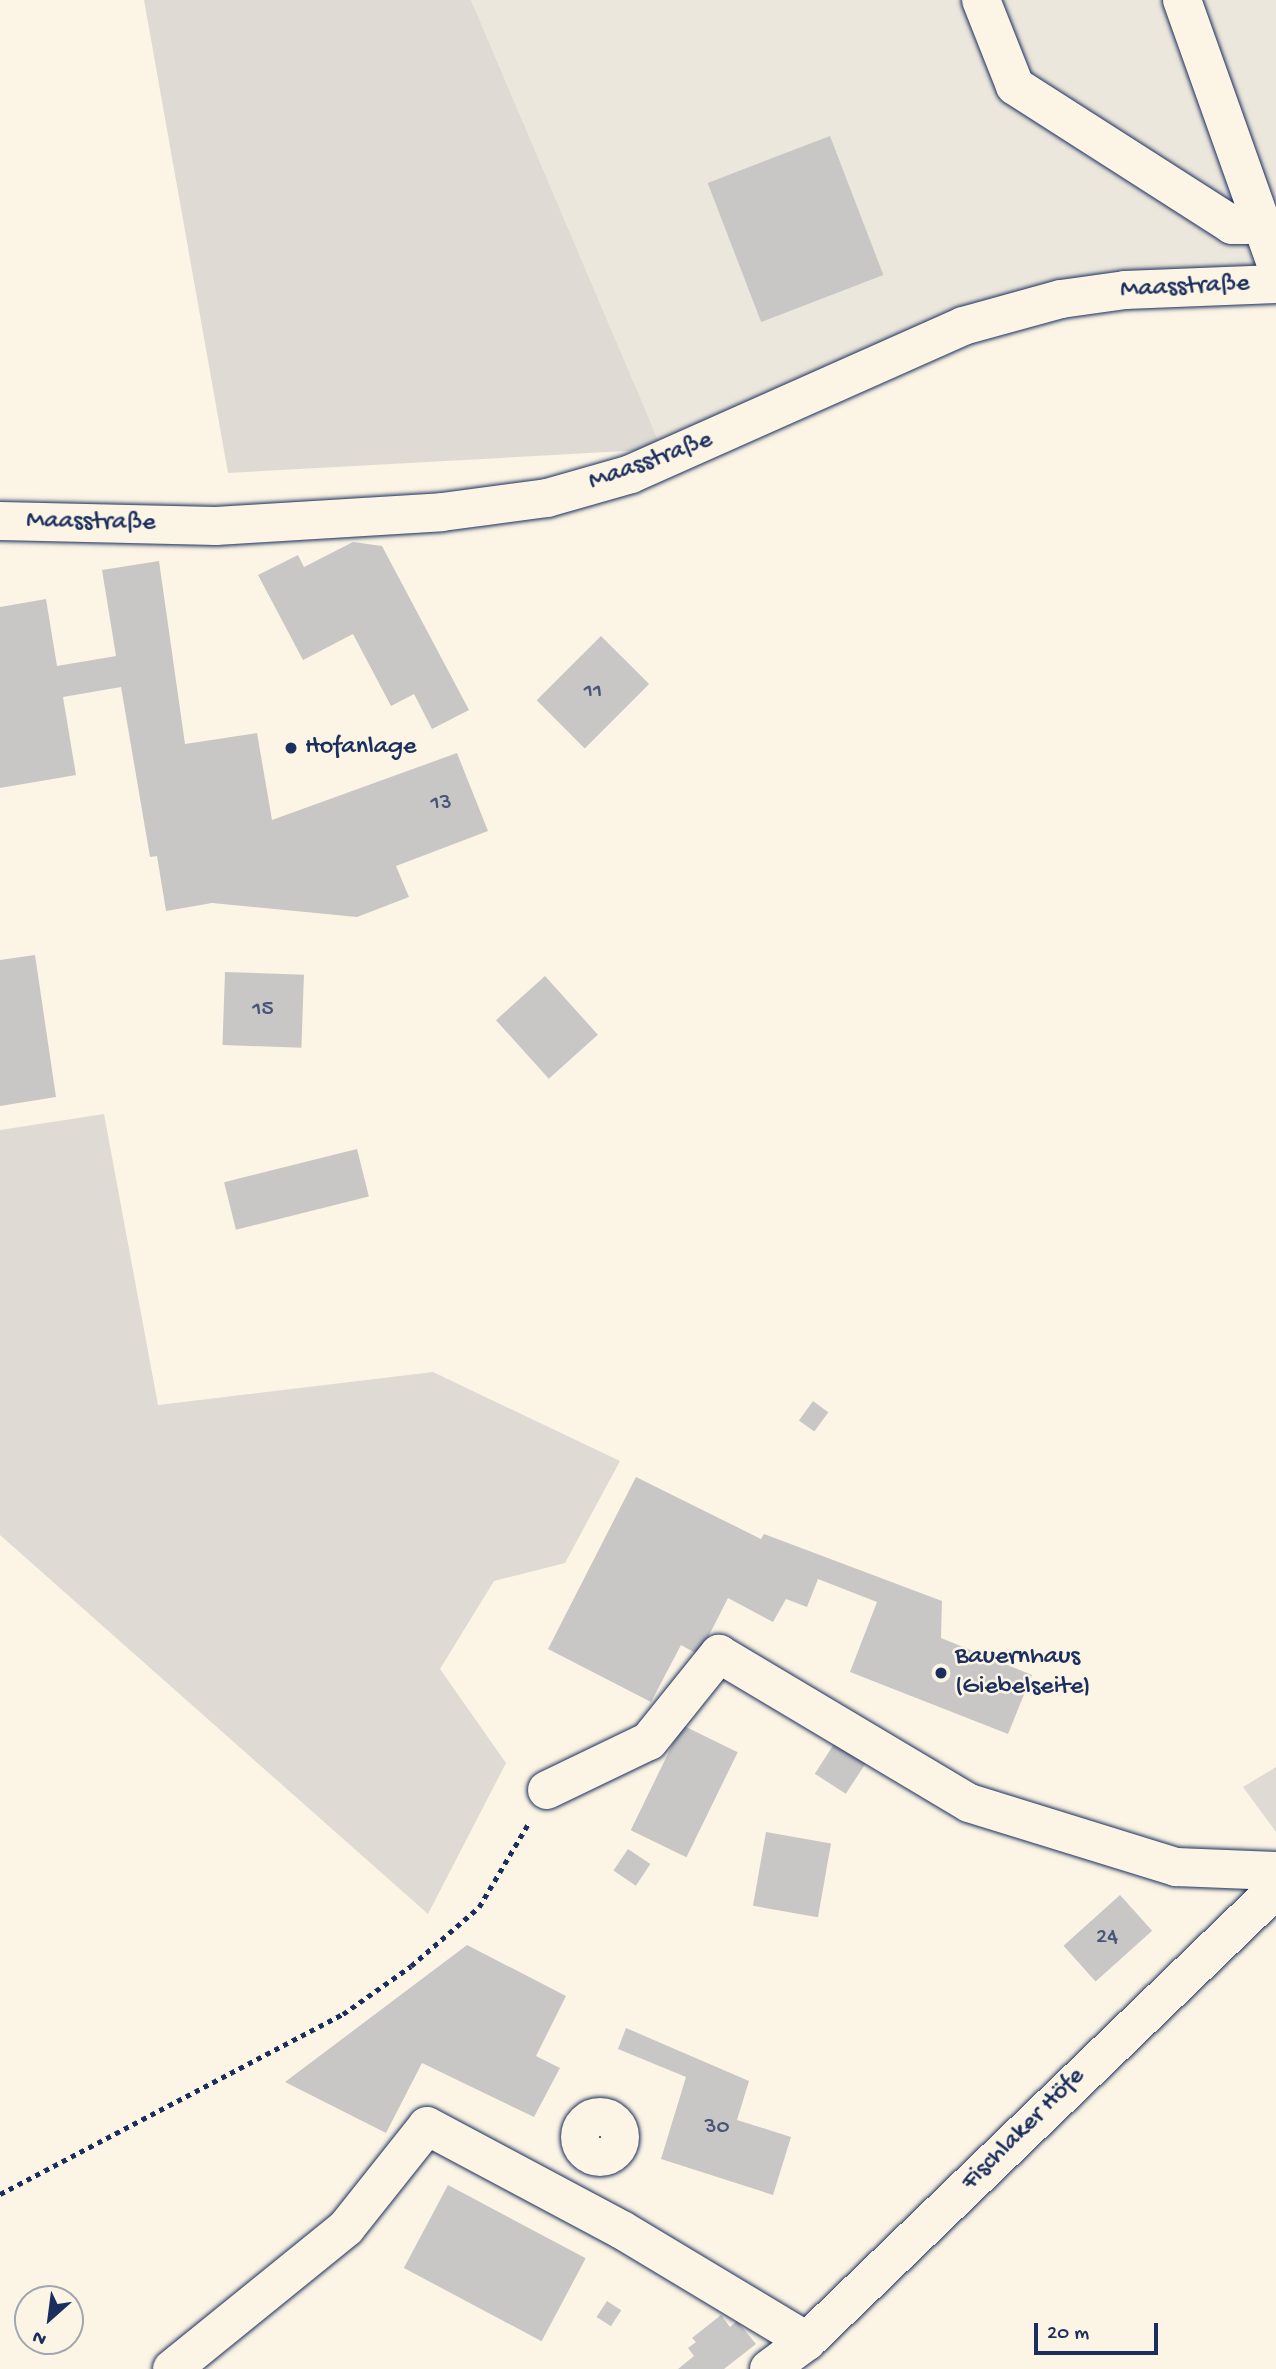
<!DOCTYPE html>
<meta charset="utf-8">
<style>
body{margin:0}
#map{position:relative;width:1276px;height:2369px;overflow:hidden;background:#fcf5e5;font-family:"Gochi Hand",sans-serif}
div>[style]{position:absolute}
.built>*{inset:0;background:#ece7dc}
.green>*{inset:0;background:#dfdbd4}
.building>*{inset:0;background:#c8c7c6;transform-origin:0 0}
.path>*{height:4.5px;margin-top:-2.25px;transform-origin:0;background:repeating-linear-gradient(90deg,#1b2f5e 0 5px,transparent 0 10px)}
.roads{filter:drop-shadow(0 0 2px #1b2f5e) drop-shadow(0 0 2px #1b2f5e)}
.minor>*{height:38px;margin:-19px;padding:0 19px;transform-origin:19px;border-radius:19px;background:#fcf5e5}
.minor>.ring{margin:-19px;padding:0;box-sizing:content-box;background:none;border:38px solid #fcf5e5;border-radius:50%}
.dots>*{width:19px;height:19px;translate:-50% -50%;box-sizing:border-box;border:4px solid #fcf5e5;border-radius:50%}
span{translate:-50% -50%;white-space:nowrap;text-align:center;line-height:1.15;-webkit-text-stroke:5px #fcf5e5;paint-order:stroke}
.number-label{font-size:23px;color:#465578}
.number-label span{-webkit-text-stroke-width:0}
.street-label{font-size:26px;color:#1b2f5e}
.poi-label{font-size:26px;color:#1b2f5e}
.left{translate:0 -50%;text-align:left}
.north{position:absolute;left:14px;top:2285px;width:70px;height:70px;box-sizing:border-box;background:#fcf5e5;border:2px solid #a2a6af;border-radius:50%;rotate:208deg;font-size:19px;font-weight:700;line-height:28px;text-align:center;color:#1b2f5e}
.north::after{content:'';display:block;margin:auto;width:24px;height:32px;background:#1b2f5e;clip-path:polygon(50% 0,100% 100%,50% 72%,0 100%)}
.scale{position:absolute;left:1034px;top:2323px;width:124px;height:32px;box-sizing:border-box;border:4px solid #1b2f5e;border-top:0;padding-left:9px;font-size:21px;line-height:24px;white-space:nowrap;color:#1b2f5e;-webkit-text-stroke:5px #fcf5e5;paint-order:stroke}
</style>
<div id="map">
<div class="built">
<i style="clip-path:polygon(471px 0,1276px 0,1276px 274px,1114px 282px,662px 449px)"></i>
</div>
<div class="green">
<i style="clip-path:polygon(144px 0,471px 0,662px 449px,228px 473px)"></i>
<i style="clip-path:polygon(104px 1114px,158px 1405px,433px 1372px,620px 1461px,565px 1563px,494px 1581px,440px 1669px,506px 1763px,428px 1914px,0 1535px,0 1130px)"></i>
<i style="clip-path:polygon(1276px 1767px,1276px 1832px,1243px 1787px)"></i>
</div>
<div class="building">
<i style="left:830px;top:136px;width:149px;height:131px;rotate:69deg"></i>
<i style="clip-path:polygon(353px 542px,382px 546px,469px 710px,432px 729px,414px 694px,391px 706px,353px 634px,303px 660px,258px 575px,298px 555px,304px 567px)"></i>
<i style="clip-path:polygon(159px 561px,185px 744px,257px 733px,272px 820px,457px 753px,488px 831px,396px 866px,409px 897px,357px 917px,212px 903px,166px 911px,157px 856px,150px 857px,121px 687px,63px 697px,76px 775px,0 788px,0 607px,46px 599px,57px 666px,116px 656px,102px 570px)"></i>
<i style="left:601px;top:636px;width:68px;height:91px;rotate:45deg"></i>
<i style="clip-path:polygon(35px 955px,56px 1097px,0 1106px,0 960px)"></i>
<i style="left:225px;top:972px;width:79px;height:73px;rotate:2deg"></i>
<i style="left:545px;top:976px;width:79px;height:66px;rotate:48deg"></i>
<i style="left:357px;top:1149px;width:49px;height:137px;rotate:76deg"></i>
<i style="left:813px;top:1401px;width:19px;height:24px;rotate:36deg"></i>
<i style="clip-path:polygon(636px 1477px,761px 1539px,764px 1534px,942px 1601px,941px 1638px,1032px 1675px,1008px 1734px,850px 1672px,877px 1602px,818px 1579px,807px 1607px,786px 1599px,773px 1622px,728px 1598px,699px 1655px,681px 1645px,651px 1702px,548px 1649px)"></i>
<i style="left:682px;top:1725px;width:62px;height:117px;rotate:26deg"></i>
<i style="left:836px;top:1741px;width:37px;height:39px;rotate:33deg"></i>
<i style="left:766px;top:1832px;width:66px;height:75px;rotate:10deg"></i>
<i style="left:628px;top:1849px;width:27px;height:26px;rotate:34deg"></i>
<i style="left:1120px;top:1895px;width:48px;height:76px;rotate:48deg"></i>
<i style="clip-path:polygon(467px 1945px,566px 1996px,536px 2056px,560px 2068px,534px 2117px,422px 2063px,386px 2133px,285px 2082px)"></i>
<i style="clip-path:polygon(626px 2028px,749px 2081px,737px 2120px,791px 2137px,773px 2195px,661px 2159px,686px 2077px,618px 2049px)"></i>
<i style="left:448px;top:2185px;width:156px;height:94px;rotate:28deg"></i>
<i style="left:607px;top:2301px;width:17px;height:19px;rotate:33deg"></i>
<i style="clip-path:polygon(721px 2315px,730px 2327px,737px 2321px,756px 2344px,724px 2369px,678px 2369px,694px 2356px,688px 2348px,696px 2342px,692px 2338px)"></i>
</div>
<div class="path">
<i style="left:0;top:2194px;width:387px;rotate:-27.7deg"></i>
<i style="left:343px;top:2014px;width:83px;rotate:-35.2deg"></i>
<i style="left:411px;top:1966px;width:90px;rotate:-40.9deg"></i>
<i style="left:479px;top:1907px;width:96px;rotate:-59.4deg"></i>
</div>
<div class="roads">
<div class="minor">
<i style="left:981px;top:0;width:92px;rotate:68.4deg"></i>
<i style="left:1015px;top:86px;width:258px;rotate:32.6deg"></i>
<i style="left:1232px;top:225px;width:32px"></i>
<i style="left:1182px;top:0;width:280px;rotate:70.4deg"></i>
<i style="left:0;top:521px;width:216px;rotate:1.3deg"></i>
<i style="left:216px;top:526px;width:226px;rotate:-3.5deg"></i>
<i style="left:442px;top:512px;width:106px;rotate:-7.6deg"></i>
<i style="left:547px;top:498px;width:87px;rotate:-15.9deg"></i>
<i style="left:631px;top:474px;width:363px;rotate:-24deg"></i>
<i style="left:963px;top:326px;width:102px;rotate:-15.4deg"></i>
<i style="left:1061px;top:299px;width:65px;rotate:-8deg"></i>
<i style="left:1125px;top:290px;width:151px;rotate:-2.3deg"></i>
<i style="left:547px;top:1790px;width:113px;rotate:-25.7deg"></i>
<i style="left:649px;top:1741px;width:112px;rotate:-51.2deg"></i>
<i style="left:719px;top:1654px;width:291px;rotate:30.8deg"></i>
<i style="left:969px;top:1803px;width:217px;rotate:17.2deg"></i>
<i style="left:1176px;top:1867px;width:100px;rotate:2.3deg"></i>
<i class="ring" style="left:580px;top:2117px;width:2px;height:2px"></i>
<i style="left:172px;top:2369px;width:224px;rotate:-39deg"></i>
<i style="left:346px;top:2228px;width:130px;rotate:-51.5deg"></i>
<i style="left:427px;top:2126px;width:221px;rotate:28.1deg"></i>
<i style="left:622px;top:2230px;width:216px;rotate:31deg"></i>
<i style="left:769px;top:2369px;width:47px;rotate:-36.4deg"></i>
<i style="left:807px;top:2341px;width:651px;rotate:-43.94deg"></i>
</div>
</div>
<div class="dots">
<i style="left:291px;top:748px;background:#1b2f5e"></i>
<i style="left:941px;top:1673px;background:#1b2f5e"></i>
</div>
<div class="number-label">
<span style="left:593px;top:692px">11</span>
<span style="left:441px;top:804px">13</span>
<span style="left:263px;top:1010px">15</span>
<span style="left:1107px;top:1938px">24</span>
<span style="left:717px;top:2128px">30</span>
</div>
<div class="street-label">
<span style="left:1185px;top:288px;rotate:-3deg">Maasstraße</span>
<span style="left:651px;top:462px;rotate:-20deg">Maasstraße</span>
<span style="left:91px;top:523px;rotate:1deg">Maasstraße</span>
<span style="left:1024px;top:2130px;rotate:-45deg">Fischlaker Höfe</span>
</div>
<div class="poi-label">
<span class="left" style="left:305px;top:748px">Hofanlage</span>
<span class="left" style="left:955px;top:1673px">Bauernhaus<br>(Giebelseite)</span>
</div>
<div class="north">N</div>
<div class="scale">20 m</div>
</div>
